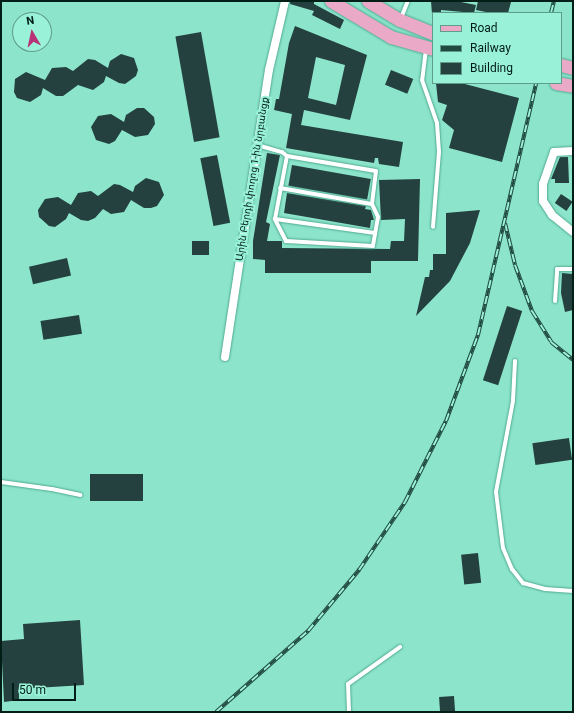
<!DOCTYPE html>
<meta charset="utf-8">
<style>
body{margin:0}
#map{position:relative;width:574px;height:713px;overflow:hidden;background:#8ce5cb;font-family:Roboto,"Noto Sans Armenian",sans-serif}
div>[style]{position:absolute}
.building>*{inset:0;background:#24403f;transform-origin:0 0}
.roads{filter:drop-shadow(0 0 1px #50aa91) drop-shadow(0 0 1px #50aa91)}
.service>*{height:4px;margin:-2px;padding:0 2px;transform-origin:2px;border-radius:2px;background:#fff}
.minor>*{height:8px;margin:-4px;padding:0 4px;transform-origin:4px;border-radius:4px;background:#fff}
.primary>*{height:13px;margin:-6.5px;padding:0 6.5px;transform-origin:6.5px;border-radius:6.5px;background:#eaa9c7}
.rail>*{height:4px;margin-top:-2px;transform-origin:0;background:repeating-linear-gradient(90deg,#99f2d7 0 8px,#214a3e 0 16px);box-sizing:border-box;border-block:1px solid #214a3e}
span{translate:-50% -50%;white-space:nowrap;text-align:center;line-height:1.15;-webkit-text-stroke:4px #99f2d7;paint-order:stroke}
.street-label{font-size:10px;color:#021e16}
.frame{position:absolute;inset:0;border:2px solid #021e16;pointer-events:none}
.legend{position:absolute;left:432px;top:12px;width:130px;height:72px;box-sizing:border-box;background:#99f2d7;border:1px solid #5d9d8a;margin:0;padding:5px 7px;list-style:none;font-size:12px;color:#021e16}
.legend li{display:flex;align-items:center;gap:8px;height:20px}
.legend b{width:20px;border:1px solid #5d9d8a}
.north{position:absolute;left:12px;top:12px;width:40px;height:40px;box-sizing:border-box;background:#99f2d7;border:1px solid #5d9d8a;border-radius:50%;rotate:351deg;font-size:11px;font-weight:700;line-height:16px;text-align:center;color:#021e16}
.north::after{content:'';display:block;margin:auto;width:14px;height:18px;background:#b73277;clip-path:polygon(50% 0,100% 100%,50% 72%,0 100%)}
.scale{position:absolute;left:12px;top:683px;width:64px;height:18px;box-sizing:border-box;border:2px solid #021e16;border-top:0;padding-left:5px;font-size:12px;line-height:14px;white-space:nowrap;color:#021e16;-webkit-text-stroke:3px #99f2d7;paint-order:stroke}
</style>
<div id="map">
<div class="building">
<i style="clip-path:polygon(290px 1px,314px 2px,314px 4px,344px 20px,340px 29px,312px 15px,314px 11px,290px 4px)"></i>
<i style="clip-path:polygon(431px 1px,456px 1px,476px 5px,474px 13px,441px 10px,441px 13px,432px 14px)"></i>
<i style="clip-path:polygon(478px 1px,507px 1px,511px 2px,508px 13px,491px 13px,476px 10px)"></i>
<i style="clip-path:polygon(evenodd,295px 26px,367px 55px,350px 120px,304px 110px,301px 125px,403px 142px,399px 167px,379px 164px,378px 158px,375px 158px,374px 163px,286px 148px,292px 114px,274px 110px,276px 99px,279px 99px,289px 43px,295px 26px,316px 57px,345px 65px,336px 105px,308px 98px,316px 57px)"></i>
<i style="left:201px;top:32px;width:107px;height:26px;rotate:80deg"></i>
<i style="clip-path:polygon(121px 54px,134px 58px,138px 70px,136px 76px,125px 84px,119px 83px,106px 76px,104px 82px,93px 90px,78px 85px,63px 96px,56px 96px,43px 88px,41px 95px,30px 102px,17px 98px,14px 92px,15px 79px,26px 72px,45px 80px,52px 68px,66px 67px,73px 71px,88px 59px,95px 60px,108px 68px,110px 61px)"></i>
<i style="left:391px;top:70px;width:24px;height:16px;rotate:22deg"></i>
<i style="clip-path:polygon(436px 83px,461px 83px,519px 98px,502px 162px,449px 148px,454px 130px,442px 120px,447px 105px,438px 102px)"></i>
<i style="clip-path:polygon(137px 108px,144px 108px,154px 117px,155px 124px,148px 135px,135px 137px,122px 130px,115px 141px,109px 144px,96px 140px,91px 127px,98px 116px,111px 114px,124px 122px,126px 115px)"></i>
<i style="clip-path:polygon(267px 153px,280px 155px,266px 222px,270px 224px,267px 241px,282px 241px,282px 248px,390px 249px,391px 241px,404px 241px,405px 219px,381px 220px,379px 180px,420px 179px,418px 261px,371px 261px,371px 273px,265px 273px,265px 260px,253px 259px,253px 241px)"></i>
<i style="left:217px;top:155px;width:69px;height:17px;rotate:79deg"></i>
<i style="clip-path:polygon(560px 157px,568px 157px,569px 183px,555px 183px,555px 179px,551px 179px)"></i>
<i style="left:292px;top:165px;width:80px;height:21px;rotate:10deg"></i>
<i style="clip-path:polygon(146px 178px,159px 182px,164px 195px,157px 206px,151px 208px,144px 208px,131px 200px,124px 212px,111px 214px,103px 209px,95px 218px,88px 221px,81px 220px,69px 213px,66px 219px,55px 227px,49px 226px,39px 217px,38px 210px,45px 199px,58px 197px,71px 205px,78px 193px,91px 191px,98px 196px,114px 184px,120px 185px,133px 192px,135px 186px)"></i>
<i style="clip-path:polygon(287px 193px,366px 206px,365px 209px,371px 210px,374px 220px,371px 220px,370px 228px,284px 213px)"></i>
<i style="left:561px;top:194px;width:14px;height:11px;rotate:34deg"></i>
<i style="clip-path:polygon(480px 210px,470px 243px,450px 281px,416px 316px,425px 277px,429px 277px,430px 270px,433px 270px,433px 254px,446px 254px,446px 213px)"></i>
<i style="left:192px;top:241px;width:17px;height:14px"></i>
<i style="left:67px;top:258px;width:18px;height:39px;rotate:77deg"></i>
<i style="clip-path:polygon(562px 273px,573px 274px,573px 310px,565px 312px,561px 293px)"></i>
<i style="left:507px;top:306px;width:16px;height:78px;rotate:18deg"></i>
<i style="left:79px;top:315px;width:19px;height:39px;rotate:81deg"></i>
<i style="left:569px;top:438px;width:22px;height:37px;rotate:82deg"></i>
<i style="left:90px;top:474px;width:53px;height:27px"></i>
<i style="left:478px;top:553px;width:30px;height:17px;rotate:84deg"></i>
<i style="clip-path:polygon(80px 620px,84px 685px,19px 689px,19px 700px,4px 702px,1px 641px,24px 639px,23px 624px)"></i>
<i style="left:454px;top:696px;width:16px;height:15px;rotate:86deg"></i>
</div>
<div class="roads">
<div class="service">
<i style="left:401px;top:18px;width:18px;rotate:-68deg"></i>
<i style="left:426px;top:49px;width:31px;rotate:97deg"></i>
<i style="left:422px;top:80px;width:46px;rotate:70.8deg"></i>
<i style="left:437px;top:123px;width:29px;rotate:86deg"></i>
<i style="left:439px;top:152px;width:75px;rotate:94.6deg"></i>
<i style="left:257px;top:145px;width:26px;rotate:16deg"></i>
<i style="left:282px;top:152px;width:6px;rotate:39deg"></i>
<i style="left:287px;top:156px;width:90px;rotate:9.6deg"></i>
<i style="left:376px;top:171px;width:33px;rotate:97deg"></i>
<i style="left:372px;top:204px;width:14px;rotate:65deg"></i>
<i style="left:378px;top:217px;width:29px;rotate:100deg"></i>
<i style="left:373px;top:246px;width:87px;rotate:-176.7deg"></i>
<i style="left:286px;top:241px;width:25px;rotate:-117deg"></i>
<i style="left:287px;top:156px;width:64px;rotate:100.8deg"></i>
<i style="left:275px;top:219px;width:101px;rotate:8deg"></i>
<i style="left:280px;top:188px;width:93px;rotate:9.9deg"></i>
<i style="left:555px;top:301px;width:32px;rotate:-86deg"></i>
<i style="left:557px;top:269px;width:16px"></i>
<i style="left:515px;top:361px;width:40px;rotate:92.9deg"></i>
<i style="left:513px;top:401px;width:93px;rotate:100.6deg"></i>
<i style="left:496px;top:492px;width:56px;rotate:82.9deg"></i>
<i style="left:503px;top:548px;width:23px;rotate:67deg"></i>
<i style="left:512px;top:569px;width:18px;rotate:52deg"></i>
<i style="left:523px;top:583px;width:23px;rotate:15deg"></i>
<i style="left:545px;top:589px;width:28px;rotate:4deg"></i>
<i style="left:1px;top:482px;width:51px;rotate:7.8deg"></i>
<i style="left:52px;top:489px;width:29px;rotate:12deg"></i>
<i style="left:349px;top:712px;width:28px;rotate:-92deg"></i>
<i style="left:348px;top:684px;width:64px;rotate:-35.4deg"></i>
</div>
<div class="minor">
<i style="left:573px;top:151px;width:19px;rotate:177deg"></i>
<i style="left:554px;top:152px;width:34px;rotate:109deg"></i>
<i style="left:543px;top:184px;width:17px;rotate:90deg"></i>
<i style="left:543px;top:201px;width:17px;rotate:57deg"></i>
<i style="left:552px;top:215px;width:27px;rotate:39deg"></i>
<i style="left:225px;top:357px;width:290px;rotate:-81.3deg"></i>
<i style="left:269px;top:70px;width:71px;rotate:-76.9deg"></i>
</div>
<div class="primary">
<i style="left:331px;top:1px;width:70px;rotate:31deg"></i>
<i style="left:391px;top:37px;width:44px;rotate:15.9deg"></i>
<i style="left:368px;top:1px;width:37px;rotate:31deg"></i>
<i style="left:400px;top:20px;width:35px;rotate:22deg"></i>
<i style="left:561px;top:65px;width:12px;rotate:14deg"></i>
<i style="left:556px;top:83px;width:17px;rotate:10deg"></i>
</div>
</div>
<div class="rail">
<i style="left:551px;top:13px;width:12px;rotate:-76deg"></i>
<i style="left:505px;top:223px;width:43px;rotate:76.6deg"></i>
<i style="left:515px;top:265px;width:49px;rotate:69.7deg"></i>
<i style="left:532px;top:311px;width:36px;rotate:58deg"></i>
<i style="left:551px;top:342px;width:28px;rotate:39deg"></i>
<i style="left:216px;top:712px;width:123px;rotate:-41.4deg"></i>
<i style="left:308px;top:631px;width:80px;rotate:-50.1deg"></i>
<i style="left:359px;top:570px;width:82px;rotate:-55.9deg"></i>
<i style="left:405px;top:502px;width:91px;rotate:-63.2deg"></i>
<i style="left:446px;top:421px;width:92px;rotate:-69.6deg"></i>
<i style="left:478px;top:335px;width:259px;rotate:-77deg"></i>
</div>
<div class="street-label">
<span style="left:252px;top:179px;rotate:-81deg">Արին Բերդի փողոց 1-ին նրբանցք</span>
</div>
<div class="frame"></div>
<ul class="legend">
<li><b style="height:5px;background:#eaa9c7"></b>Road</li>
<li><b style="height:5px;background:#214a3e"></b>Railway</li>
<li><b style="height:11px;background:#24403f"></b>Building</li>
</ul>
<div class="north">N</div>
<div class="scale">50 m</div>
</div>
